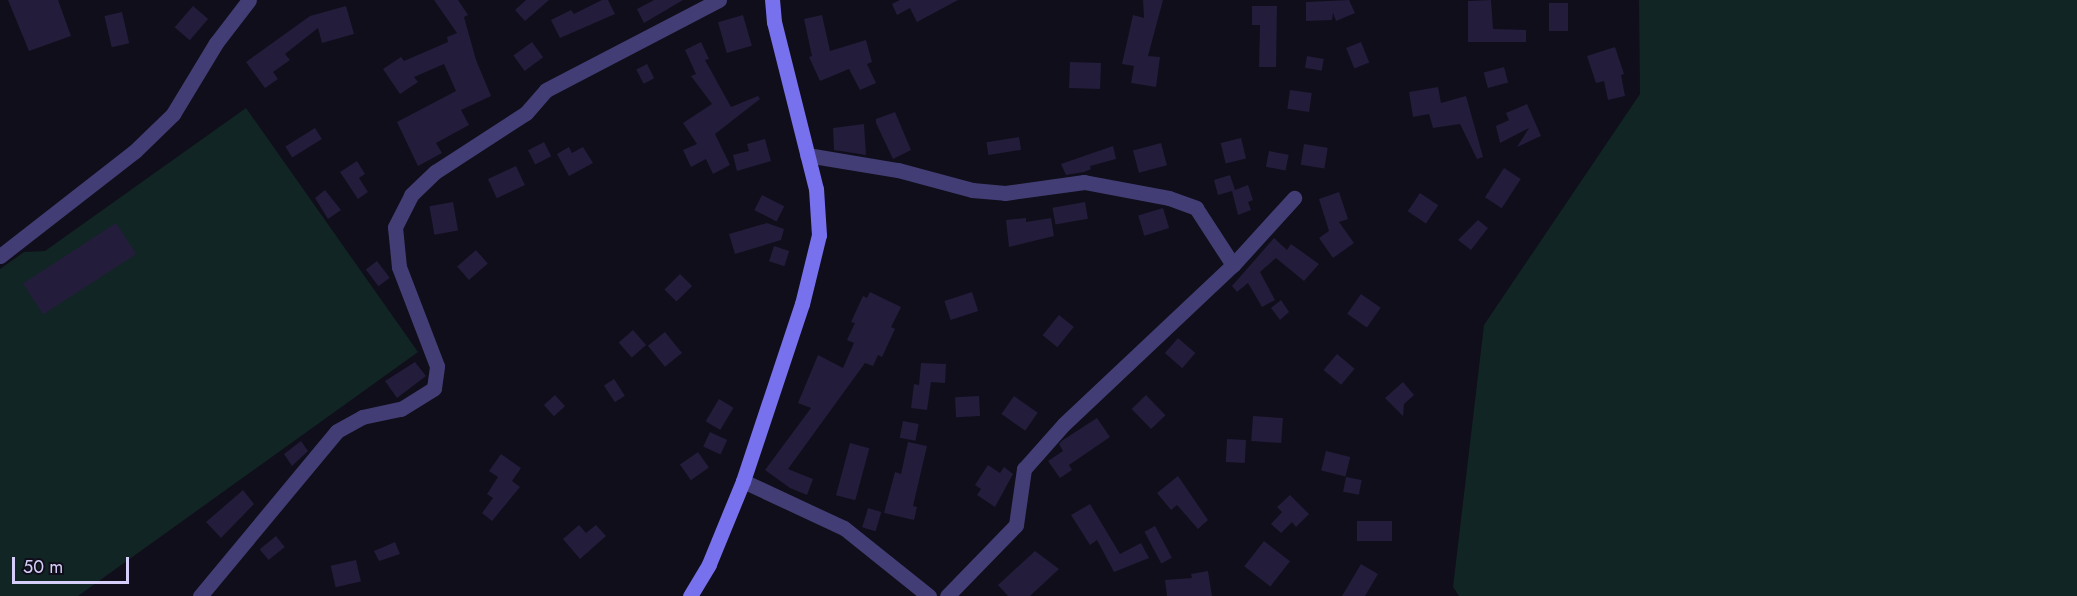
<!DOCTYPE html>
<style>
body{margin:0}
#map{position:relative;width:2077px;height:596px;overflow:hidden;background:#100e1b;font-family:Jost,sans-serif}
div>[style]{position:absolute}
.green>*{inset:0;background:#112524}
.building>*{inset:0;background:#231c3a;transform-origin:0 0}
.street>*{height:15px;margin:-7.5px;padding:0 7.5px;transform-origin:7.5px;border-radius:7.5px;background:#423e75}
.secondary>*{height:15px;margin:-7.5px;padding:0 7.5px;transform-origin:7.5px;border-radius:7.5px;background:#7771ed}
span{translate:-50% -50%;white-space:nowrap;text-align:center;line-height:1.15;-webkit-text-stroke:4.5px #100e1b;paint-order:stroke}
.scale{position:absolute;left:12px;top:557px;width:117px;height:27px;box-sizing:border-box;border:3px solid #d4cef9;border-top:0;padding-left:8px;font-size:18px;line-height:21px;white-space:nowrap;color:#d4cef9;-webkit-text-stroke:4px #100e1b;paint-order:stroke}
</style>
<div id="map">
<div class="green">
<i style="clip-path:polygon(1639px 0,2077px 0,2077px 596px,1459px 596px,1453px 587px,1484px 325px,1640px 94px)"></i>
<i style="clip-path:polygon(246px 108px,418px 352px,78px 596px,0 596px,0 269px,24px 252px,45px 251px)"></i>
</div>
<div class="building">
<i style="clip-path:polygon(8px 0,58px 0,71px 36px,29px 51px)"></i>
<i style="clip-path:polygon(434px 0,458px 0,468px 15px,464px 17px,476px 60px,491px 96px,461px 110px,469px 125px,436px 143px,442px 153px,418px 166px,397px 122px,456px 91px,444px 64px,414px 77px,418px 82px,400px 94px,383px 69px,401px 57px,404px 61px,448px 42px,447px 37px,457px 33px)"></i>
<i style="clip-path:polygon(526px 0,549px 0,525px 21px,515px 10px)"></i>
<i style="clip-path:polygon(602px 0,608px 0,615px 14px,560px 38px,551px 20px,571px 10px,574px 14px)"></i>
<i style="clip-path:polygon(654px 0,683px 0,644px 23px,637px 9px)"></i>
<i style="clip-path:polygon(900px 0,958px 0,917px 22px,910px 8px,897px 15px,892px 4px)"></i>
<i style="clip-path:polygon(1143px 0,1163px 0,1148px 56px,1160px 57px,1156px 87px,1131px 83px,1134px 66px,1122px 64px,1133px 15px,1144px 18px)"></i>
<i style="clip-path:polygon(1349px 0,1355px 13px,1336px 21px,1333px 13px,1332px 20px,1306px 21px,1306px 2px)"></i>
<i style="clip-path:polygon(1491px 0,1493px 29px,1526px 30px,1526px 42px,1468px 42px,1468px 1px)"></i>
<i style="left:1549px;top:3px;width:19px;height:28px"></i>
<i style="left:193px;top:6px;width:20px;height:28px;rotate:41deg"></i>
<i style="clip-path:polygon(346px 6px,354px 34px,322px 43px,318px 28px,285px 54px,290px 60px,273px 72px,278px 79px,265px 88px,246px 62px,310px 16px)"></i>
<i style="clip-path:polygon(1252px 6px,1277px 6px,1276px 67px,1259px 67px,1260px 25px,1252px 25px)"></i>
<i style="left:122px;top:12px;width:32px;height:18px;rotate:77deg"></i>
<i style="left:743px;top:15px;width:32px;height:26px;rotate:74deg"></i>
<i style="clip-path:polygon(822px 15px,830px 51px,866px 40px,872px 62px,867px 64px,876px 83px,860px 90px,849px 69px,820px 81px,809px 57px,812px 56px,804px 19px)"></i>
<i style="left:532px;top:42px;width:19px;height:23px;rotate:54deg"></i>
<i style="clip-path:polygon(701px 42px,709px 59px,705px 60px,731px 107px,758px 96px,760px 99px,715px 134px,730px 165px,713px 174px,706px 159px,691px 167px,683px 150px,697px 144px,683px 123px,712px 104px,691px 76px,696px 74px,685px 50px)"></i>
<i style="left:1361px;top:42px;width:22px;height:16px;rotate:68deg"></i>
<i style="clip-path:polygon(1615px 47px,1624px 74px,1621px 75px,1625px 96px,1608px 100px,1604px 81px,1596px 83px,1587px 56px)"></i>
<i style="left:1307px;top:56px;width:17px;height:12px;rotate:10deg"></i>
<i style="left:1070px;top:62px;width:31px;height:26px;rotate:2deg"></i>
<i style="left:647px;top:64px;width:16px;height:12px;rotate:63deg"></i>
<i style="left:1504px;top:67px;width:16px;height:21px;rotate:75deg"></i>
<i style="clip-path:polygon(1438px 87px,1441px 103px,1466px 96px,1483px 157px,1477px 159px,1460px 124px,1433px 128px,1429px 114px,1413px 117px,1409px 92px)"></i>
<i style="left:1290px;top:90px;width:22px;height:19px;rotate:8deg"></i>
<i style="clip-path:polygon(1527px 104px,1541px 136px,1517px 147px,1529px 128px,1500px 143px,1496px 126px,1509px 120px,1506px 113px)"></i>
<i style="clip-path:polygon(895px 112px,911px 150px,893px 159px,876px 123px,876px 119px)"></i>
<i style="clip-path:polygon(864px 124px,866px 155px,834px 150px,833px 128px)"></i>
<i style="left:315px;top:128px;width:13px;height:35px;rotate:58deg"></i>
<i style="left:1019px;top:137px;width:13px;height:33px;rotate:81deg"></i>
<i style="left:1241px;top:138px;width:21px;height:21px;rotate:76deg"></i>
<i style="clip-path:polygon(765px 139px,771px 161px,737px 171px,733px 155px,749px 151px,747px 144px)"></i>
<i style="left:544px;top:142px;width:16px;height:18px;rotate:63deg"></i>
<i style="left:1161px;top:143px;width:23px;height:29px;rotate:75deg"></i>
<i style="left:1304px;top:144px;width:24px;height:21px;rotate:9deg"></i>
<i style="clip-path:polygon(1113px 146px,1116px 159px,1090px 166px,1091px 169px,1084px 172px,1066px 175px,1061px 164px)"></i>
<i style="clip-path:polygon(569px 147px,572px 153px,583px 147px,593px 163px,569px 176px,557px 154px)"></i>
<i style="left:1269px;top:151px;width:20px;height:16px;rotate:11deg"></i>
<i style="clip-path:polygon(357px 161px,365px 174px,359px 178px,368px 192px,358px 199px,340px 172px)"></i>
<i style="left:516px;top:166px;width:21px;height:31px;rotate:65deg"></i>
<i style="left:1504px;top:168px;width:20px;height:35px;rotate:33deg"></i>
<i style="clip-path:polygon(1230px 175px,1235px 190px,1248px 185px,1253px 200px,1248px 202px,1251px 210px,1238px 215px,1232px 191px,1218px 195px,1214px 180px)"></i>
<i style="clip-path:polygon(325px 190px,341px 210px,328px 219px,315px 198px)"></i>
<i style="clip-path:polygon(1339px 192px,1348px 219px,1339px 222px,1354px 243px,1333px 258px,1319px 238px,1329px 231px,1319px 199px)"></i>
<i style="left:1420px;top:193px;width:22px;height:22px;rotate:34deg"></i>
<i style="left:762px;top:195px;width:25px;height:17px;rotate:27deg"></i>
<i style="left:453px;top:202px;width:29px;height:24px;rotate:80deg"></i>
<i style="left:1085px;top:202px;width:17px;height:33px;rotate:80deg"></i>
<i style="left:1163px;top:208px;width:21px;height:26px;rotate:73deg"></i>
<i style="clip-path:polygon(1026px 218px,1026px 222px,1051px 218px,1054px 236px,1009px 247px,1006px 220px)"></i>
<i style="clip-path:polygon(1478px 220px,1488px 228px,1471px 250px,1458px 240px)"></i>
<i style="left:116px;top:223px;width:37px;height:111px;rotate:57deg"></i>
<i style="clip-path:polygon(767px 223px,784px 229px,781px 240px,735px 254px,729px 234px)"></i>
<i style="clip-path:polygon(1274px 238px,1287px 250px,1291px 244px,1319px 264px,1304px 281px,1276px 258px,1260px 272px,1275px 300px,1262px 307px,1248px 283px,1237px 292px,1232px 286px)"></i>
<i style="left:774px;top:246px;width:16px;height:16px;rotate:18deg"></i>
<i style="left:476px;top:250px;width:18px;height:25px;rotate:49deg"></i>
<i style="left:377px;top:261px;width:21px;height:14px;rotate:53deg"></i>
<i style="left:680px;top:274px;width:17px;height:22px;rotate:45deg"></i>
<i style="clip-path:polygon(870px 292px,901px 307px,891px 327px,895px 329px,882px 357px,878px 355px,873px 366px,865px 363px,788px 469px,813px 479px,807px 495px,790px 488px,765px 470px,811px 408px,798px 403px,818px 355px,843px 368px,854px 343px,847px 340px,855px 323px,851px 322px,863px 296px,867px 298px)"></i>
<i style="left:972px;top:292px;width:20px;height:29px;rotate:72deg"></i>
<i style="left:1361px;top:294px;width:24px;height:24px;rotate:35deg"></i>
<i style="clip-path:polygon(1281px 300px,1289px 312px,1280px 320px,1271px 308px)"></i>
<i style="left:1059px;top:315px;width:19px;height:26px;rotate:39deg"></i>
<i style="left:633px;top:330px;width:20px;height:19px;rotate:49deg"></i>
<i style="left:665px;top:332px;width:27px;height:22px;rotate:51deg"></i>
<i style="left:1178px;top:338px;width:23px;height:20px;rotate:41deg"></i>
<i style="left:1337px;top:354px;width:23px;height:21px;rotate:40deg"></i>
<i style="clip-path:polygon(415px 362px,426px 376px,397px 398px,385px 381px)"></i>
<i style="clip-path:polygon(921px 363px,946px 364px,945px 383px,931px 382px,927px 410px,911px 408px,914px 384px,919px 385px)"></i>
<i style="left:614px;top:379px;width:20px;height:12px;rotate:57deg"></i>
<i style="clip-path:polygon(1403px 382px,1414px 395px,1404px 404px,1403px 416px,1385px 398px)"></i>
<i style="left:555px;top:395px;width:15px;height:15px;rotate:48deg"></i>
<i style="left:1146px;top:395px;width:28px;height:20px;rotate:46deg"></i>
<i style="left:979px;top:396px;width:20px;height:24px;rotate:87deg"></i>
<i style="left:1014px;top:396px;width:29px;height:22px;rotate:35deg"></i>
<i style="left:719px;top:399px;width:17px;height:26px;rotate:31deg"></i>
<i style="left:1253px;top:416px;width:30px;height:25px;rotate:4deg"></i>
<i style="clip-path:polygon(1097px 418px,1110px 437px,1069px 465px,1072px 470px,1060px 478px,1048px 461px,1063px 451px,1059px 444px,1063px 440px)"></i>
<i style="left:903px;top:421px;width:16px;height:17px;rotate:11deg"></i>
<i style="left:710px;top:432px;width:19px;height:16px;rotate:25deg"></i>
<i style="left:1227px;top:439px;width:19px;height:23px;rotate:3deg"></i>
<i style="clip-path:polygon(301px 441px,308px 451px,292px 466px,284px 454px)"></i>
<i style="clip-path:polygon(908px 442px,927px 446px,913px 506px,917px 507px,914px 520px,884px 513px,895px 472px,901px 474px)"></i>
<i style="left:850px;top:443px;width:20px;height:54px;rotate:15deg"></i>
<i style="left:1326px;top:451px;width:25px;height:20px;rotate:14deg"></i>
<i style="left:698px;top:452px;width:19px;height:22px;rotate:55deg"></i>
<i style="clip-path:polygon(501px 454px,521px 468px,512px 481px,520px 487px,492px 521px,482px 513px,493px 498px,487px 494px,498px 477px,489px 471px)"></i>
<i style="clip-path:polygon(988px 465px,1000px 473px,1004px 467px,1013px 474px,995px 507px,977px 495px,981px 489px,975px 485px)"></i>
<i style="clip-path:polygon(1178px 476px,1208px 520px,1198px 529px,1177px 505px,1171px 510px,1157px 493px)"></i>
<i style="left:1346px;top:477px;width:16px;height:15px;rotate:11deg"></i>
<i style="clip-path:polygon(243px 490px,254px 504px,221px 538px,206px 522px)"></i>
<i style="clip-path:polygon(1290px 495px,1309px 514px,1296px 527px,1292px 522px,1281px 533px,1271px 524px,1282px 512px,1277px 507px)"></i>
<i style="clip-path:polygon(1090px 504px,1120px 554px,1141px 543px,1149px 558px,1114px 572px,1097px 540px,1090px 545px,1071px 515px)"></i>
<i style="left:868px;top:508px;width:14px;height:20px;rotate:17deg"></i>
<i style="left:1392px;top:521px;width:20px;height:35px;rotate:90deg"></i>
<i style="clip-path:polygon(579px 525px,586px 533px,596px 525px,606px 536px,580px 559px,563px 539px)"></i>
<i style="left:1155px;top:526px;width:36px;height:12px;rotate:62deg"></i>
<i style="left:276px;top:536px;width:14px;height:21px;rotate:51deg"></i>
<i style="left:1264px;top:541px;width:33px;height:32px;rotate:38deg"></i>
<i style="clip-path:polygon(395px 542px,400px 554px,379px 561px,374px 551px)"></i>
<i style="clip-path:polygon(1035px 551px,1059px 569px,1030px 596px,1008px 596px,998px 585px)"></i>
<i style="left:356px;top:560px;width:22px;height:26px;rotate:77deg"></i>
<i style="clip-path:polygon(1361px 564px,1378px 574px,1365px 596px,1342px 596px)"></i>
<i style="clip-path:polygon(1208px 571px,1212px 596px,1167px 596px,1165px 580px,1192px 578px,1191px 574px)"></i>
</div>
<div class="street">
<i style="left:807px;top:155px;width:92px;rotate:9.4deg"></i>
<i style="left:898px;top:170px;width:77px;rotate:15.1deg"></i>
<i style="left:972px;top:190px;width:33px;rotate:5deg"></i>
<i style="left:1005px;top:193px;width:80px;rotate:-7.9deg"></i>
<i style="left:1084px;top:182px;width:86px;rotate:10.7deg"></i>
<i style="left:1169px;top:198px;width:29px;rotate:20deg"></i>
<i style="left:1196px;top:208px;width:68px;rotate:57deg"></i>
<i style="left:0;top:256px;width:171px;rotate:-37.9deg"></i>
<i style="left:135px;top:151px;width:53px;rotate:-44.2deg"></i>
<i style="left:173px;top:114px;width:83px;rotate:-58.8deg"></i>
<i style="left:216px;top:43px;width:54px;rotate:-52.5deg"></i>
<i style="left:743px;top:481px;width:111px;rotate:25deg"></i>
<i style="left:844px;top:528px;width:109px;rotate:38.7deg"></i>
<i style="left:200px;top:596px;width:214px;rotate:-50.3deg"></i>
<i style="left:337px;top:431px;width:29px;rotate:-29deg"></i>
<i style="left:362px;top:417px;width:40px;rotate:-12deg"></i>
<i style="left:401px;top:409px;width:39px;rotate:-32deg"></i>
<i style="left:434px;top:388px;width:22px;rotate:-82deg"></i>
<i style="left:437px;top:366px;width:106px;rotate:-111deg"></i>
<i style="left:399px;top:267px;width:40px;rotate:-95.7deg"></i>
<i style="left:395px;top:227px;width:36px;rotate:-63deg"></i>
<i style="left:411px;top:195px;width:33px;rotate:-44deg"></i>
<i style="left:435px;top:172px;width:108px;rotate:-33deg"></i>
<i style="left:526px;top:113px;width:30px;rotate:-49deg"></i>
<i style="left:546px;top:90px;width:195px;rotate:-27.5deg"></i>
<i style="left:947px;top:596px;width:99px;rotate:-45.8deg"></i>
<i style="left:1016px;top:525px;width:57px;rotate:-81.9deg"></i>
<i style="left:1024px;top:469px;width:60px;rotate:-48.4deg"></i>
<i style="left:1064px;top:424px;width:232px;rotate:-43.3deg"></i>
<i style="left:1233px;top:265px;width:91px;rotate:-47.7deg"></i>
</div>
<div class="secondary">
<i style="left:690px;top:596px;width:37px;rotate:-59deg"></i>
<i style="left:709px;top:564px;width:90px;rotate:-67.7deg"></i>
<i style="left:743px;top:481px;width:187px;rotate:-71.6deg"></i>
<i style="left:802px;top:304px;width:71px;rotate:-76.2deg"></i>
<i style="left:819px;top:235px;width:46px;rotate:-93.7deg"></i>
<i style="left:816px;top:189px;width:172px;rotate:-104.1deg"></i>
<i style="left:774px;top:22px;width:22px;rotate:-95deg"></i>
</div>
<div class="scale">50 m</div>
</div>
